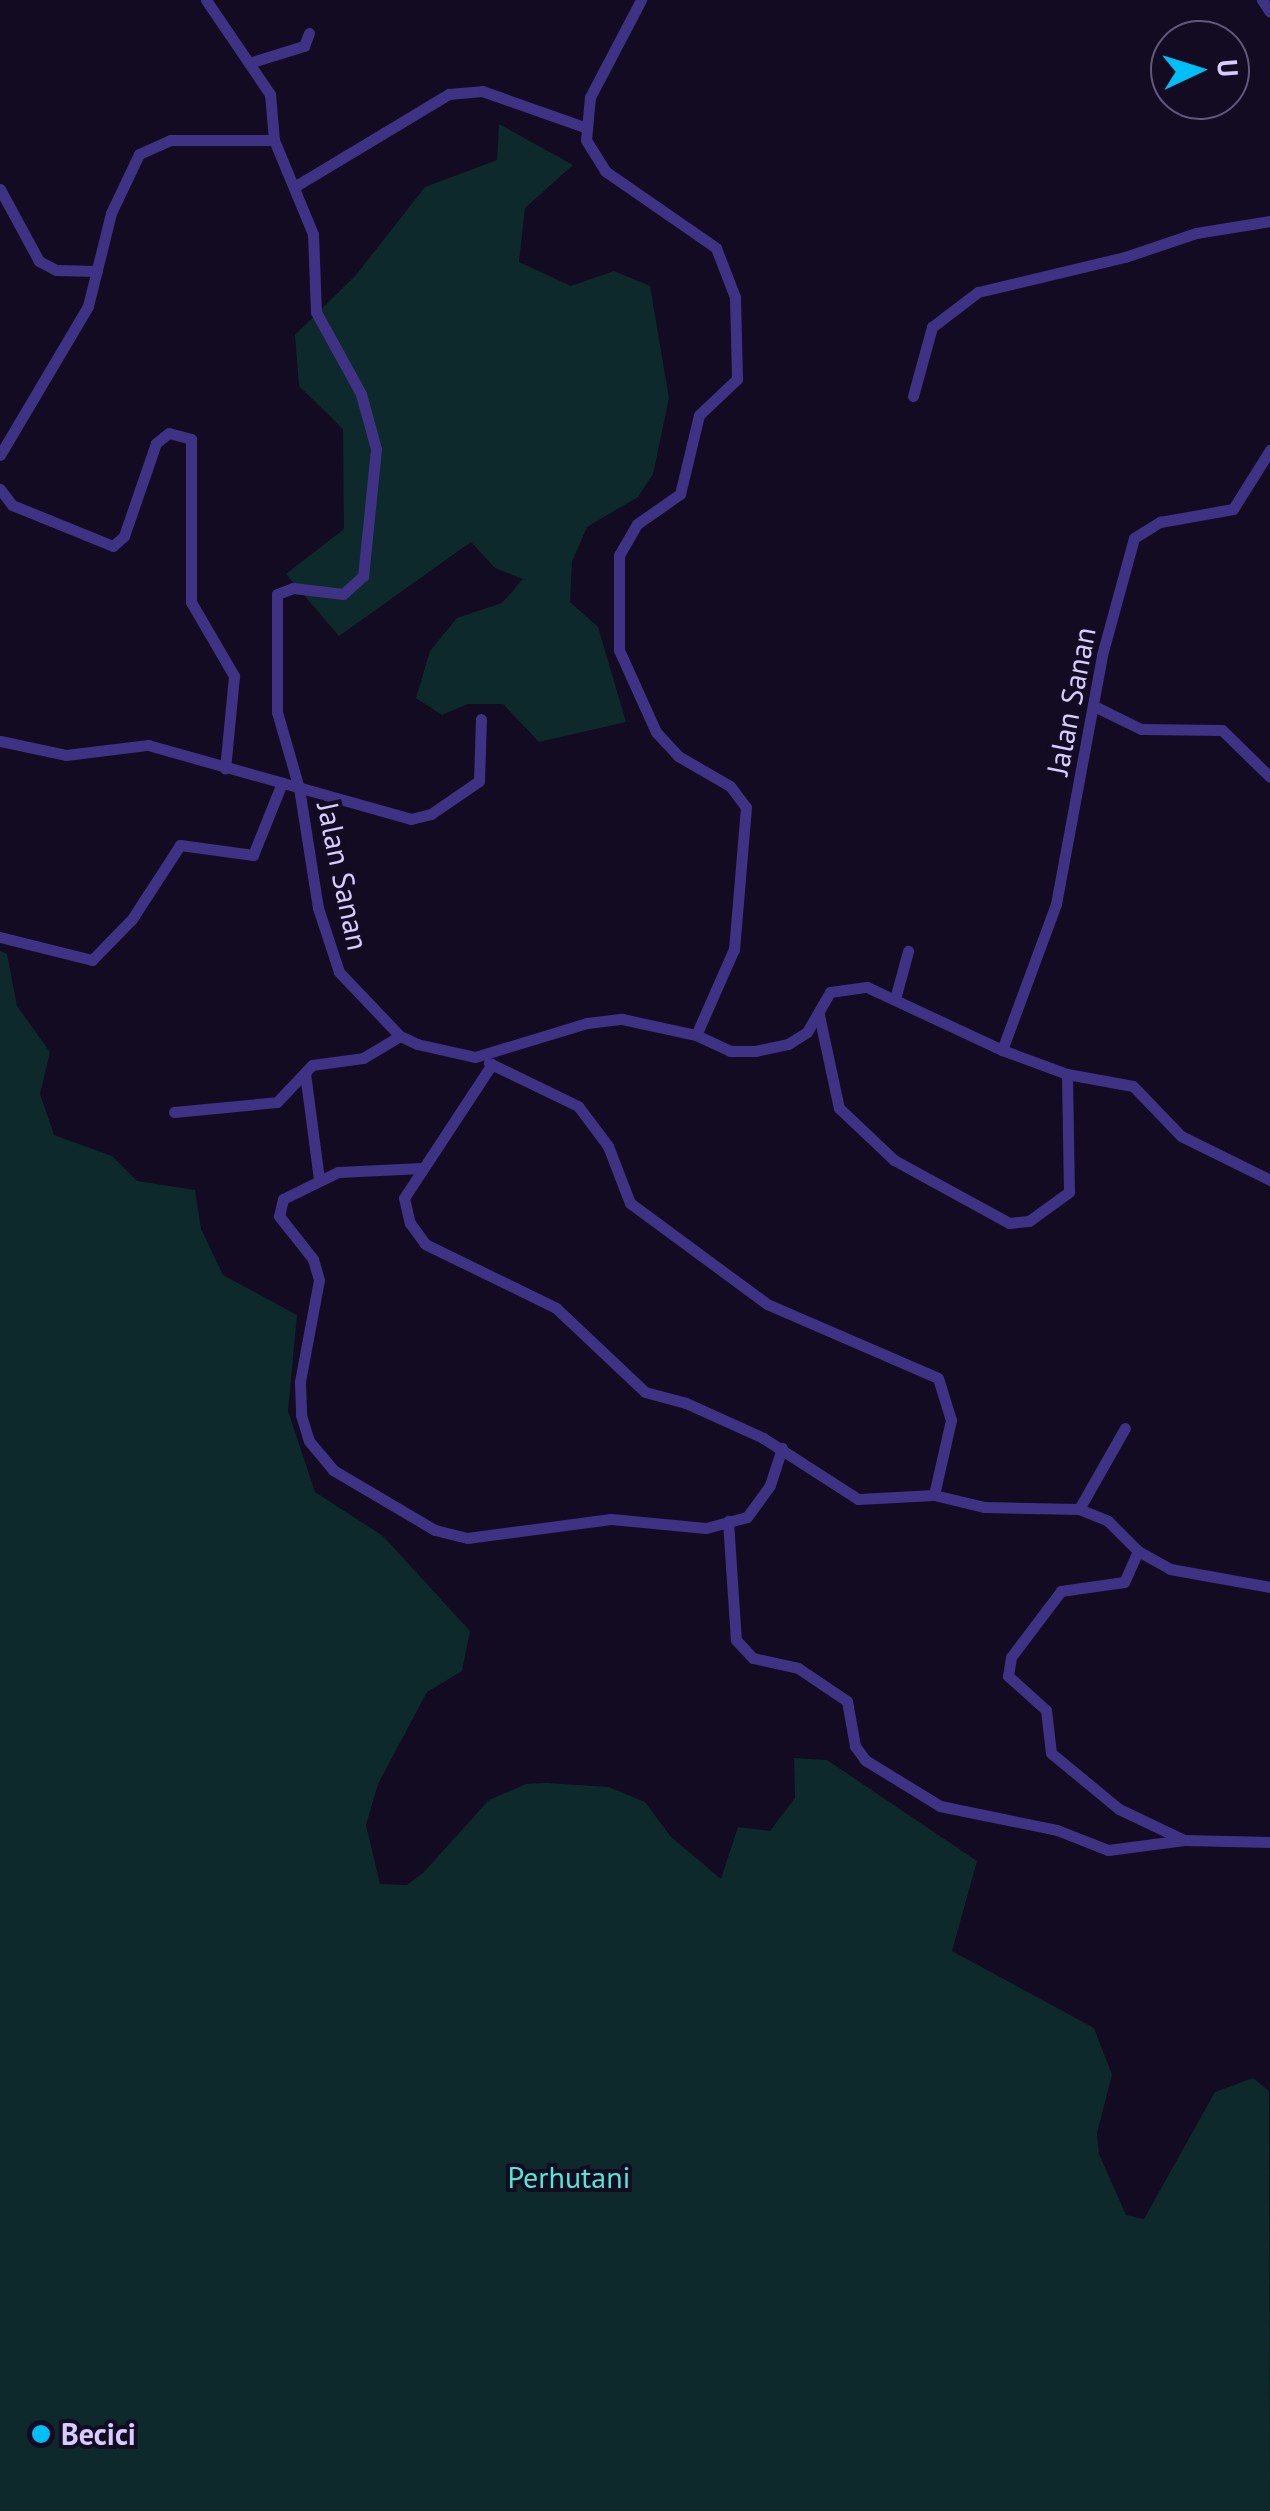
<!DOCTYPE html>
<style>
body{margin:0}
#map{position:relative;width:1270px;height:2511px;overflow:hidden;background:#120b21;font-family:"PT Sans",sans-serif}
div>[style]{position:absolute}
.green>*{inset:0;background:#0e292b}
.street>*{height:11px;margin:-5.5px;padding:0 5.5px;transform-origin:5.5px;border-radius:5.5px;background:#3f3284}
.dots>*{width:28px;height:28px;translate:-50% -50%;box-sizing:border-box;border:5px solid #120b21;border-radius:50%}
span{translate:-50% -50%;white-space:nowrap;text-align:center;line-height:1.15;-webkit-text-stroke:8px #120b21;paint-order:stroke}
.street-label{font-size:30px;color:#d7cbff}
.park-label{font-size:30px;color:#4de9d5}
.poi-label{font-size:30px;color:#d7cbff;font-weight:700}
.left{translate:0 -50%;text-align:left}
.north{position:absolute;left:1150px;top:20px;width:100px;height:100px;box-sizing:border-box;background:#120b21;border:2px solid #61587a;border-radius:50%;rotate:86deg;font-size:28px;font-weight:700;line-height:40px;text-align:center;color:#d7cbff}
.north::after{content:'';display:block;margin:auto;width:35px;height:45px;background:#00bff6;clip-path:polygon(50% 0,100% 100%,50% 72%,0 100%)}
</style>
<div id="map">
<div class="green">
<i style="clip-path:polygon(499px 124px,573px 165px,525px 208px,519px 262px,571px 286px,614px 271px,650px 286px,669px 398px,653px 474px,638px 497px,587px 527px,572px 562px,570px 602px,598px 627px,626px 722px,539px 742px,503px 704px,468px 704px,442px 715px,416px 698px,430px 651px,457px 618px,502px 603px,523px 579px,495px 568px,471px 542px,339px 636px,286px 574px,344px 529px,343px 429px,299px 386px,295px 335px,356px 275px,425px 187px,497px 160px)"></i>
<i style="clip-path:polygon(0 951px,7px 954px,17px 1006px,50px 1052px,40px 1094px,54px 1135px,112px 1156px,137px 1181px,195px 1190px,201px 1229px,223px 1275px,297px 1315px,288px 1411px,315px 1492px,383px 1536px,470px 1631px,462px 1671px,427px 1692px,378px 1784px,366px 1825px,380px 1884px,407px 1885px,423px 1873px,489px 1800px,526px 1784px,547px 1783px,609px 1787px,645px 1802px,671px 1837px,721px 1879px,738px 1827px,770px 1831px,795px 1798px,794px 1758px,827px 1760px,977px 1861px,952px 1951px,1094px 2028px,1112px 2075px,1097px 2133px,1099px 2154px,1126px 2215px,1144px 2219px,1215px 2092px,1253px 2078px,1269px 2091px,1270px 2511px,0 2511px)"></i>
</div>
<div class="street">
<i style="left:206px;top:0;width:114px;rotate:55.8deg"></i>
<i style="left:270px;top:94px;width:46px;rotate:85deg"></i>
<i style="left:274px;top:140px;width:102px;rotate:67.5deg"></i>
<i style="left:313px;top:234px;width:78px;rotate:87.8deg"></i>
<i style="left:316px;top:312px;width:94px;rotate:61.2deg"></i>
<i style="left:361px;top:394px;width:57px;rotate:74.7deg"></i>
<i style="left:376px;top:449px;width:128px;rotate:95.8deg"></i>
<i style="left:363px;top:576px;width:27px;rotate:138deg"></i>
<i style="left:343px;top:594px;width:50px;rotate:-173.2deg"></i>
<i style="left:293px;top:588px;width:17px;rotate:159deg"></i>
<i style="left:277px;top:594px;width:118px;rotate:90deg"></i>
<i style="left:277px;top:712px;width:79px;rotate:73.9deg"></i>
<i style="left:299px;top:788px;width:121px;rotate:81deg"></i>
<i style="left:318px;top:908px;width:67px;rotate:71.8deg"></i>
<i style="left:339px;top:972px;width:88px;rotate:46.4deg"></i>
<i style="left:400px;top:1036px;width:19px;rotate:25deg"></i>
<i style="left:417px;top:1044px;width:59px;rotate:12.6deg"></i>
<i style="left:475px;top:1057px;width:117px;rotate:-16.9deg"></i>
<i style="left:587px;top:1023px;width:35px;rotate:-7deg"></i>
<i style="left:622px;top:1019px;width:76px;rotate:12.2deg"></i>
<i style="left:696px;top:1035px;width:38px;rotate:25deg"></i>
<i style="left:730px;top:1051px;width:25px"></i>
<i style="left:755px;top:1051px;width:34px;rotate:-12deg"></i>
<i style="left:788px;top:1044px;width:22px;rotate:-32deg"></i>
<i style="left:807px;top:1032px;width:46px;rotate:-60.1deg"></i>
<i style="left:830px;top:992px;width:37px;rotate:-8deg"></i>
<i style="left:867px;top:987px;width:149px;rotate:25deg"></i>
<i style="left:1002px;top:1050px;width:156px;rotate:-69.7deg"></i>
<i style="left:1056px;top:904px;width:253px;rotate:-79.5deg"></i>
<i style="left:1102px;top:655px;width:121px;rotate:-74.7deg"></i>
<i style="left:1134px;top:538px;width:31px;rotate:-32deg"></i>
<i style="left:1160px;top:522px;width:74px;rotate:-10.1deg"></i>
<i style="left:1233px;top:509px;width:70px;rotate:-57.9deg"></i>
<i style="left:641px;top:0;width:110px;rotate:117.7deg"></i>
<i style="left:590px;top:97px;width:43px;rotate:95.3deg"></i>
<i style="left:586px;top:140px;width:36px;rotate:58deg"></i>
<i style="left:605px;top:171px;width:135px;rotate:34.7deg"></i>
<i style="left:716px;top:248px;width:53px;rotate:68.8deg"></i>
<i style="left:735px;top:297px;width:82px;rotate:88.6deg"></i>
<i style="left:737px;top:379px;width:52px;rotate:136.5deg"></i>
<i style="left:699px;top:415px;width:81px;rotate:103.5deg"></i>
<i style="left:680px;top:494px;width:52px;rotate:145.1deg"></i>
<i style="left:637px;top:524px;width:36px;rotate:120deg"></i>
<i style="left:619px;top:555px;width:95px;rotate:90deg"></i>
<i style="left:619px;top:650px;width:90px;rotate:65.7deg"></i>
<i style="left:656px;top:732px;width:33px;rotate:47deg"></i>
<i style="left:678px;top:756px;width:60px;rotate:30deg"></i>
<i style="left:730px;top:786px;width:26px;rotate:53deg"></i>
<i style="left:746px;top:807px;width:143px;rotate:94.8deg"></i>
<i style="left:734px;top:949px;width:94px;rotate:113.8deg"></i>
<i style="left:1262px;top:0;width:14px;rotate:56deg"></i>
<i style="left:249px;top:63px;width:58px;rotate:-17.2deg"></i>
<i style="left:304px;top:46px;width:14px;rotate:-69deg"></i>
<i style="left:294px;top:187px;width:181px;rotate:-31deg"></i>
<i style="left:449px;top:94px;width:33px;rotate:-5deg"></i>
<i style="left:482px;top:91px;width:108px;rotate:19.4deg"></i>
<i style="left:0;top:189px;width:82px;rotate:61.6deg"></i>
<i style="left:39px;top:261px;width:19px;rotate:28deg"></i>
<i style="left:56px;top:270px;width:41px;rotate:1.4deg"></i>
<i style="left:913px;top:396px;width:72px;rotate:-74.6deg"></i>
<i style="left:932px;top:327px;width:58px;rotate:-37.3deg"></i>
<i style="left:978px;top:292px;width:151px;rotate:-13.4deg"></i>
<i style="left:1125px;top:257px;width:75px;rotate:-18.7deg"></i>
<i style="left:1196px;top:233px;width:75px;rotate:-9.2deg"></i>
<i style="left:0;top:455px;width:173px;rotate:-59.4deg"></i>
<i style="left:88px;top:306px;width:96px;rotate:-76.1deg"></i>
<i style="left:111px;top:213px;width:65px;rotate:-64.6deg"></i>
<i style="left:139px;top:154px;width:34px;rotate:-24deg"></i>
<i style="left:170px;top:140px;width:104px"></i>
<i style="left:0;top:489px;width:20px;rotate:53deg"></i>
<i style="left:12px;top:505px;width:109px;rotate:22.1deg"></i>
<i style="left:113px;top:546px;width:15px;rotate:-42deg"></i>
<i style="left:124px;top:536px;width:98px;rotate:-71deg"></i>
<i style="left:156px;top:443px;width:16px;rotate:-38deg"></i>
<i style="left:169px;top:433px;width:23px;rotate:15deg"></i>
<i style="left:191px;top:439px;width:163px;rotate:90deg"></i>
<i style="left:191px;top:602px;width:86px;rotate:59.8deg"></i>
<i style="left:234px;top:676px;width:93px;rotate:95.5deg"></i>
<i style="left:1094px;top:706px;width:52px;rotate:26.1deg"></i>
<i style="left:1141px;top:729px;width:81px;rotate:0.7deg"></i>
<i style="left:1222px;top:730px;width:67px;rotate:44.4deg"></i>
<i style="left:0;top:741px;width:67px;rotate:12deg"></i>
<i style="left:66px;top:755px;width:83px;rotate:-7deg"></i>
<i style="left:148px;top:745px;width:273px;rotate:15.7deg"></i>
<i style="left:411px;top:819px;width:21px;rotate:-14deg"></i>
<i style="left:431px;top:814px;width:58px;rotate:-34.5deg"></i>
<i style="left:479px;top:781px;width:62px;rotate:-88.2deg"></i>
<i style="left:0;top:937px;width:95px;rotate:14deg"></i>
<i style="left:92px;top:960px;width:57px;rotate:-45.7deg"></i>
<i style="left:132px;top:919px;width:88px;rotate:-57deg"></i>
<i style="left:180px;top:845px;width:74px;rotate:7.8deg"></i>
<i style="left:253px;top:855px;width:78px;rotate:-68.1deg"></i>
<i style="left:895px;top:999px;width:50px;rotate:-74.8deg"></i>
<i style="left:819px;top:1015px;width:95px;rotate:77.9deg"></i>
<i style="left:839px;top:1108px;width:76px;rotate:43.4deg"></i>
<i style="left:894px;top:1160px;width:131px;rotate:28.7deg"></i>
<i style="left:1009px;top:1223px;width:20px;rotate:-6deg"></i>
<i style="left:1029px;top:1221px;width:49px;rotate:-35.9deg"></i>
<i style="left:1069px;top:1192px;width:118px;rotate:-91deg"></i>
<i style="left:1002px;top:1050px;width:69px;rotate:20.3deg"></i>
<i style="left:1067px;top:1074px;width:67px;rotate:10.3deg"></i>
<i style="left:1133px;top:1086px;width:69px;rotate:46.2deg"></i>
<i style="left:1181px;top:1136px;width:99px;rotate:26.3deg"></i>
<i style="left:489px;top:1063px;width:99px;rotate:25.8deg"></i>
<i style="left:578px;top:1106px;width:50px;rotate:53.1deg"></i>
<i style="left:608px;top:1146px;width:61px;rotate:68.9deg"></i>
<i style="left:630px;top:1203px;width:170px;rotate:36.4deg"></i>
<i style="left:767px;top:1304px;width:186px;rotate:23.4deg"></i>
<i style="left:938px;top:1378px;width:44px;rotate:72.8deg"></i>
<i style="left:951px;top:1420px;width:77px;rotate:102.8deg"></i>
<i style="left:492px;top:1064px;width:160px;rotate:123.3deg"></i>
<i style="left:404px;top:1198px;width:26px;rotate:77deg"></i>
<i style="left:410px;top:1223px;width:26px;rotate:54deg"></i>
<i style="left:425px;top:1244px;width:146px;rotate:26deg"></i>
<i style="left:556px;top:1308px;width:122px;rotate:43.3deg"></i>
<i style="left:645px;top:1392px;width:42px;rotate:15deg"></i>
<i style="left:686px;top:1403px;width:85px;rotate:24.4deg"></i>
<i style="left:763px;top:1438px;width:113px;rotate:32.7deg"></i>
<i style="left:858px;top:1499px;width:76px;rotate:-3deg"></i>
<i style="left:934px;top:1495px;width:51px;rotate:13.5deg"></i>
<i style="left:984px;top:1507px;width:95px;rotate:1.2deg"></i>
<i style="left:1079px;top:1509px;width:31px;rotate:22deg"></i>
<i style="left:1108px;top:1521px;width:42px;rotate:45deg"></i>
<i style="left:1138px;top:1551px;width:37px;rotate:29deg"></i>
<i style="left:1170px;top:1569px;width:102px;rotate:10.2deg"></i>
<i style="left:305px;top:1073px;width:107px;rotate:82.5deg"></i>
<i style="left:174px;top:1112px;width:103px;rotate:-5.5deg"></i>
<i style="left:277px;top:1102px;width:51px;rotate:-46.6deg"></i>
<i style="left:312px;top:1065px;width:51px;rotate:-7.8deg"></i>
<i style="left:363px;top:1058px;width:43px;rotate:-30.7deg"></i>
<i style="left:422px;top:1168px;width:84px;rotate:177.3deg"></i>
<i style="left:338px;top:1172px;width:61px;rotate:153.9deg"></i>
<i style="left:283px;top:1199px;width:17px;rotate:103deg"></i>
<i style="left:279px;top:1216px;width:55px;rotate:51.7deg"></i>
<i style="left:313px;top:1259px;width:22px;rotate:74deg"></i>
<i style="left:319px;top:1280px;width:104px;rotate:100.6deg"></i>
<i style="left:300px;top:1382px;width:33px;rotate:88deg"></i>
<i style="left:301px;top:1415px;width:27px;rotate:73deg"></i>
<i style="left:309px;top:1441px;width:38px;rotate:50deg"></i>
<i style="left:333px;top:1470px;width:118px;rotate:30.5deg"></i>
<i style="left:435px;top:1530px;width:33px;rotate:14deg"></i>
<i style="left:467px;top:1538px;width:145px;rotate:-7.5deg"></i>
<i style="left:611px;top:1519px;width:95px;rotate:5.4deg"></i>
<i style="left:706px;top:1528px;width:42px;rotate:-15deg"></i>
<i style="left:747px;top:1517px;width:39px;rotate:-54deg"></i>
<i style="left:770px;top:1485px;width:39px;rotate:-72deg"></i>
<i style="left:1079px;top:1509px;width:93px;rotate:-60.4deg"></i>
<i style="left:728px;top:1521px;width:119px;rotate:86.2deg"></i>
<i style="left:736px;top:1640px;width:25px;rotate:47deg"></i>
<i style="left:753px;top:1658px;width:46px;rotate:12.5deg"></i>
<i style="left:798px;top:1668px;width:59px;rotate:34deg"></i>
<i style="left:847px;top:1701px;width:46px;rotate:79.9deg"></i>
<i style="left:855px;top:1746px;width:17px;rotate:54deg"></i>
<i style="left:865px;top:1760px;width:88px;rotate:31.5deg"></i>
<i style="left:940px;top:1806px;width:119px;rotate:11.6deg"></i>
<i style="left:1057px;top:1830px;width:55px;rotate:21.4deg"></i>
<i style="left:1108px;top:1850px;width:77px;rotate:-7.5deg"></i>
<i style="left:1138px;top:1551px;width:34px;rotate:114deg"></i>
<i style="left:1124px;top:1582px;width:64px;rotate:171.9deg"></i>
<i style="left:1061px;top:1591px;width:83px;rotate:127.1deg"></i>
<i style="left:1011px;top:1657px;width:19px;rotate:99deg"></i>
<i style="left:1008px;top:1676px;width:51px;rotate:41.8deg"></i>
<i style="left:1046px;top:1710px;width:43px;rotate:83.4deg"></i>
<i style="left:1051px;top:1753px;width:88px;rotate:39.5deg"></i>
<i style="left:1119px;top:1809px;width:72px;rotate:25.5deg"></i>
<i style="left:1184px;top:1840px;width:86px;rotate:1.3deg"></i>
</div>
<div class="dots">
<i style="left:41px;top:2434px;background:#00bff6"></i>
</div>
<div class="street-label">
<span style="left:1071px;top:701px;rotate:-79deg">Jalan Sanan</span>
<span style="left:343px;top:876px;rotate:78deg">Jalan Sanan</span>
</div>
<div class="park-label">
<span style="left:569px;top:2177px">Perhutani</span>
</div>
<div class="poi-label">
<span class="left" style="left:61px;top:2434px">Becici</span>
</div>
<div class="north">U</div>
</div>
